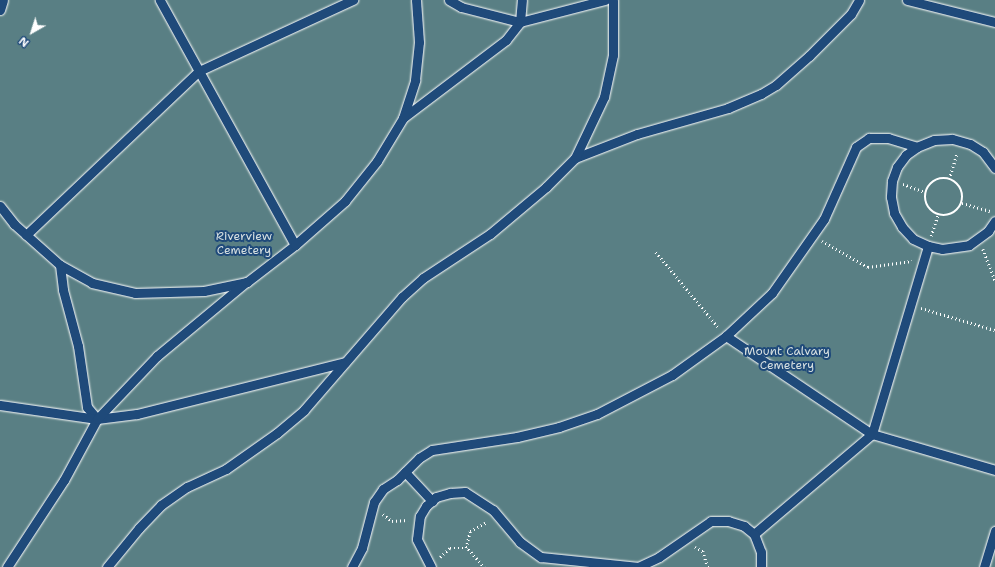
<!DOCTYPE html>
<style>
body{margin:0}
#map{position:relative;width:995px;height:567px;overflow:hidden;background:#335685;font-family:"Shantell Sans",sans-serif}
div>[style]{position:absolute}
.green>*{inset:0;background:#597f84;transform-origin:0 0}
.path>*{height:2.5px;margin-top:-1.25px;transform-origin:0;background:repeating-linear-gradient(90deg,#fff 0 1px,transparent 0 4px)}
.path>.ring{margin:-1.25px;padding:0;box-sizing:content-box;background:none;border:2.5px solid #fff;border-radius:50%}
.roads{filter:drop-shadow(0 0 1px #fff) drop-shadow(0 0 1px #fff)}
.service>*{height:9px;margin:-4.5px;padding:0 4.5px;transform-origin:4.5px;border-radius:4.5px;background:#1f4a7a}
span{translate:-50% -50%;white-space:nowrap;text-align:center;line-height:1.15;-webkit-text-stroke:4px #1f4a7a;paint-order:stroke}
.park-label{font-size:12px;color:#d6dfe0}
.north{position:absolute;left:12px;top:12px;width:40px;height:40px;-webkit-text-stroke:3px #1f4a7a;paint-order:stroke;rotate:219deg;font-size:11px;font-weight:700;line-height:16px;text-align:center;color:#fff}
.north::after{content:'';display:block;margin:auto;width:14px;height:18px;background:#fff;clip-path:polygon(50% 0,100% 100%,50% 72%,0 100%)}
</style>
<div id="map">
<div class="green">
<i style="left:0;top:0;width:995px;height:567px"></i>
</div>
<div class="path">
<i class="ring" style="left:925px;top:178px;width:35.5px;height:35.5px"></i>
<i style="left:949px;top:179px;width:27px;rotate:-73deg"></i>
<i style="left:903px;top:184px;width:23px;rotate:20deg"></i>
<i style="left:962px;top:203px;width:29px;rotate:16deg"></i>
<i style="left:931px;top:236px;width:22px;rotate:-72deg"></i>
<i style="left:822px;top:241px;width:53px;rotate:29.5deg"></i>
<i style="left:868px;top:267px;width:44px;rotate:-7.8deg"></i>
<i style="left:983px;top:249px;width:34px;rotate:69deg"></i>
<i style="left:656px;top:252px;width:97px;rotate:50.4deg"></i>
<i style="left:921px;top:308px;width:77px;rotate:16.6deg"></i>
<i style="left:383px;top:514px;width:11px;rotate:38deg"></i>
<i style="left:392px;top:521px;width:16px;rotate:-4deg"></i>
<i style="left:466px;top:546px;width:28px;rotate:49deg"></i>
<i style="left:695px;top:547px;width:9px;rotate:27deg"></i>
<i style="left:703px;top:551px;width:17px;rotate:73deg"></i>
<i style="left:440px;top:557px;width:13px;rotate:-42deg"></i>
<i style="left:450px;top:548px;width:16px"></i>
<i style="left:466px;top:548px;width:17px;rotate:-77deg"></i>
<i style="left:470px;top:531px;width:19px;rotate:-28deg"></i>
</div>
<div class="roads">
<div class="service">
<i style="left:449px;top:0;width:14px;rotate:30deg"></i>
<i style="left:461px;top:7px;width:61px;rotate:14.3deg"></i>
<i style="left:520px;top:22px;width:22px;rotate:-85deg"></i>
<i style="left:907px;top:0;width:91px;rotate:14deg"></i>
<i style="left:0;top:10px;width:10px;rotate:-73deg"></i>
<i style="left:403px;top:118px;width:129px;rotate:-37.1deg"></i>
<i style="left:506px;top:40px;width:23px;rotate:-52deg"></i>
<i style="left:520px;top:22px;width:88px;rotate:-14.5deg"></i>
<i style="left:575px;top:158px;width:66px;rotate:-21.2deg"></i>
<i style="left:637px;top:134px;width:95px;rotate:-15.9deg"></i>
<i style="left:728px;top:108px;width:36px;rotate:-23deg"></i>
<i style="left:761px;top:94px;width:17px;rotate:-31deg"></i>
<i style="left:776px;top:85px;width:44px;rotate:-41.3deg"></i>
<i style="left:809px;top:56px;width:59px;rotate:-45deg"></i>
<i style="left:851px;top:14px;width:16px;rotate:-60deg"></i>
<i style="left:995px;top:168px;width:20px;rotate:-127deg"></i>
<i style="left:983px;top:152px;width:15px;rotate:-148deg"></i>
<i style="left:970px;top:144px;width:19px;rotate:-164deg"></i>
<i style="left:952px;top:139px;width:18px;rotate:177deg"></i>
<i style="left:934px;top:140px;width:18px;rotate:158deg"></i>
<i style="left:917px;top:147px;width:14px;rotate:144deg"></i>
<i style="left:906px;top:155px;width:15px;rotate:127deg"></i>
<i style="left:897px;top:167px;width:15px;rotate:110deg"></i>
<i style="left:892px;top:181px;width:16px;rotate:94deg"></i>
<i style="left:891px;top:197px;width:16px;rotate:79deg"></i>
<i style="left:894px;top:213px;width:16px;rotate:60deg"></i>
<i style="left:902px;top:227px;width:16px;rotate:47deg"></i>
<i style="left:913px;top:239px;width:17px;rotate:25deg"></i>
<i style="left:928px;top:246px;width:14px;rotate:12deg"></i>
<i style="left:942px;top:249px;width:27px;rotate:-8deg"></i>
<i style="left:969px;top:245px;width:24px;rotate:-36deg"></i>
<i style="left:988px;top:231px;width:12px;rotate:-55deg"></i>
<i style="left:0;top:206px;width:23px;rotate:52deg"></i>
<i style="left:14px;top:224px;width:62px;rotate:41.7deg"></i>
<i style="left:60px;top:265px;width:37px;rotate:29deg"></i>
<i style="left:92px;top:283px;width:44px;rotate:13.1deg"></i>
<i style="left:135px;top:293px;width:69px;rotate:-1.7deg"></i>
<i style="left:204px;top:291px;width:44px;rotate:-11.8deg"></i>
<i style="left:247px;top:282px;width:61px;rotate:-37.6deg"></i>
<i style="left:295px;top:245px;width:280px;rotate:-118.9deg"></i>
<i style="left:26px;top:235px;width:238px;rotate:-43.5deg"></i>
<i style="left:199px;top:71px;width:170px;rotate:-24.8deg"></i>
<i style="left:295px;top:245px;width:67px;rotate:-41.3deg"></i>
<i style="left:345px;top:201px;width:51px;rotate:-51.3deg"></i>
<i style="left:377px;top:161px;width:50px;rotate:-58.8deg"></i>
<i style="left:403px;top:118px;width:40px;rotate:-72deg"></i>
<i style="left:415px;top:80px;width:38px;rotate:-84deg"></i>
<i style="left:419px;top:42px;width:42px;rotate:-94.1deg"></i>
<i style="left:60px;top:265px;width:25px;rotate:83deg"></i>
<i style="left:63px;top:290px;width:58px;rotate:75deg"></i>
<i style="left:78px;top:346px;width:62px;rotate:81.6deg"></i>
<i style="left:87px;top:407px;width:16px;rotate:50deg"></i>
<i style="left:726px;top:336px;width:176px;rotate:33.9deg"></i>
<i style="left:872px;top:434px;width:128px;rotate:16.3deg"></i>
<i style="left:0;top:405px;width:98px;rotate:8.2deg"></i>
<i style="left:97px;top:419px;width:40px;rotate:-7.1deg"></i>
<i style="left:137px;top:414px;width:214px;rotate:-14deg"></i>
<i style="left:405px;top:472px;width:40px;rotate:47deg"></i>
<i style="left:754px;top:534px;width:155px;rotate:-40.3deg"></i>
<i style="left:872px;top:434px;width:196px;rotate:-73.4deg"></i>
<i style="left:7px;top:567px;width:104px;rotate:-56.8deg"></i>
<i style="left:64px;top:480px;width:69px;rotate:-61.6deg"></i>
<i style="left:97px;top:419px;width:87px;rotate:-46.4deg"></i>
<i style="left:157px;top:356px;width:116px;rotate:-39.7deg"></i>
<i style="left:107px;top:567px;width:50px;rotate:-50.6deg"></i>
<i style="left:139px;top:528px;width:32px;rotate:-46deg"></i>
<i style="left:161px;top:505px;width:32px;rotate:-35deg"></i>
<i style="left:187px;top:487px;width:43px;rotate:-24.8deg"></i>
<i style="left:226px;top:469px;width:62px;rotate:-35.2deg"></i>
<i style="left:277px;top:433px;width:35px;rotate:-40deg"></i>
<i style="left:304px;top:410px;width:150px;rotate:-49.1deg"></i>
<i style="left:402px;top:297px;width:28px;rotate:-42deg"></i>
<i style="left:423px;top:278px;width:80px;rotate:-33.3deg"></i>
<i style="left:490px;top:234px;width:73px;rotate:-40deg"></i>
<i style="left:546px;top:187px;width:41px;rotate:-45deg"></i>
<i style="left:575px;top:158px;width:68px;rotate:-64.6deg"></i>
<i style="left:604px;top:97px;width:43px;rotate:-77.9deg"></i>
<i style="left:613px;top:55px;width:55px;rotate:-90deg"></i>
<i style="left:352px;top:567px;width:21px;rotate:-62deg"></i>
<i style="left:362px;top:548px;width:48px;rotate:-75.4deg"></i>
<i style="left:374px;top:502px;width:16px;rotate:-55deg"></i>
<i style="left:383px;top:489px;width:17px;rotate:-33deg"></i>
<i style="left:397px;top:480px;width:31px;rotate:-45deg"></i>
<i style="left:419px;top:458px;width:15px;rotate:-32deg"></i>
<i style="left:432px;top:450px;width:86px;rotate:-8.7deg"></i>
<i style="left:517px;top:437px;width:43px;rotate:-13.4deg"></i>
<i style="left:559px;top:427px;width:40px;rotate:-18.9deg"></i>
<i style="left:597px;top:414px;width:85px;rotate:-27.5deg"></i>
<i style="left:672px;top:375px;width:67px;rotate:-35.8deg"></i>
<i style="left:726px;top:336px;width:63px;rotate:-43.1deg"></i>
<i style="left:772px;top:293px;width:90px;rotate:-54.9deg"></i>
<i style="left:824px;top:219px;width:79px;rotate:-66deg"></i>
<i style="left:856px;top:147px;width:16px;rotate:-35deg"></i>
<i style="left:869px;top:138px;width:19px"></i>
<i style="left:888px;top:138px;width:30px;rotate:17deg"></i>
<i style="left:431px;top:567px;width:31px;rotate:-117deg"></i>
<i style="left:417px;top:539px;width:23px;rotate:-83deg"></i>
<i style="left:420px;top:516px;width:12px;rotate:-59deg"></i>
<i style="left:426px;top:506px;width:13px;rotate:-42deg"></i>
<i style="left:436px;top:497px;width:15px;rotate:-16deg"></i>
<i style="left:450px;top:493px;width:15px;rotate:-4deg"></i>
<i style="left:465px;top:492px;width:33px;rotate:33deg"></i>
<i style="left:493px;top:510px;width:42px;rotate:49.8deg"></i>
<i style="left:520px;top:542px;width:26px;rotate:36deg"></i>
<i style="left:541px;top:557px;width:98px;rotate:5.9deg"></i>
<i style="left:638px;top:567px;width:23px;rotate:-25deg"></i>
<i style="left:659px;top:557px;width:63px;rotate:-34.7deg"></i>
<i style="left:711px;top:521px;width:17px"></i>
<i style="left:728px;top:521px;width:17px;rotate:17deg"></i>
<i style="left:744px;top:526px;width:13px;rotate:39deg"></i>
<i style="left:754px;top:534px;width:19px;rotate:69deg"></i>
<i style="left:761px;top:552px;width:15px;rotate:90deg"></i>
<i style="left:984px;top:567px;width:38px;rotate:-73deg"></i>
</div>
</div>
<div class="park-label">
<span style="left:244px;top:244px">Riverview<br>Cemetery</span>
<span style="left:787px;top:359px">Mount Calvary<br>Cemetery</span>
</div>
<div class="north">N</div>
</div>
